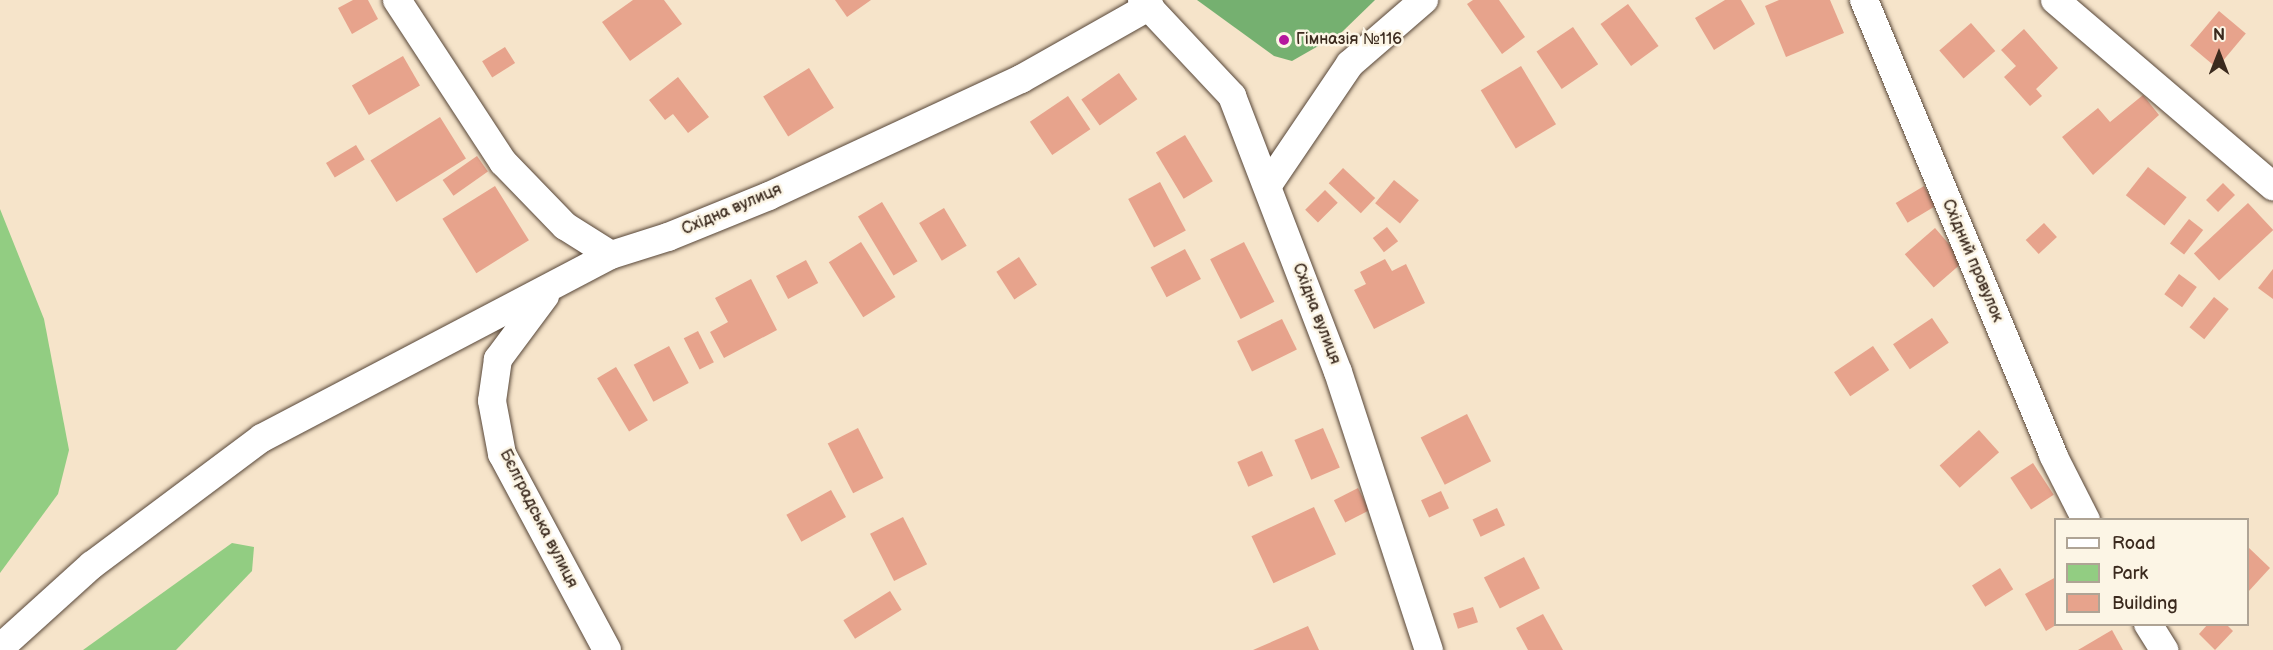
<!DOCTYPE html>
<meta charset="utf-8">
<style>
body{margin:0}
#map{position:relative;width:2273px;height:650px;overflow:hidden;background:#f6e4ca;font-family:"Balsamiq Sans",sans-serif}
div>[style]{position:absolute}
.green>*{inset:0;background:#92cd82}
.forest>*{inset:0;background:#75b070}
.building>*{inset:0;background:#e7a38c;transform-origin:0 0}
.roads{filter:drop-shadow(0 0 2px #574638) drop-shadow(0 0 2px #574638)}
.minor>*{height:28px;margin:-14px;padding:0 14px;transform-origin:14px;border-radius:14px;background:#fff}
.dots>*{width:16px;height:16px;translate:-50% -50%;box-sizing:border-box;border:3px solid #fcf5e5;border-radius:50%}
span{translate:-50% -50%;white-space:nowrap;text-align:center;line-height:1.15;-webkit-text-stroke:5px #fcf5e5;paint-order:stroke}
.poi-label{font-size:16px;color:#3b2a1e}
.left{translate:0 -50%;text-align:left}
.street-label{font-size:16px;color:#3b2a1e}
.legend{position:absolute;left:2054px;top:518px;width:195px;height:108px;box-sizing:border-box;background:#fcf5e5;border:2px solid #afa495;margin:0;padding:8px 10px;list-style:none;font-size:18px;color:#3b2a1e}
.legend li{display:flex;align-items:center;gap:12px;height:30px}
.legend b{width:30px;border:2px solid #afa495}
.north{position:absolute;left:2189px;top:24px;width:60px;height:60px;-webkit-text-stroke:4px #fcf5e5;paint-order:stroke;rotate:0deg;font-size:16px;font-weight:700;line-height:24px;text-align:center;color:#3b2a1e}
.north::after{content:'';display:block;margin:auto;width:21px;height:27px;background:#3b2a1e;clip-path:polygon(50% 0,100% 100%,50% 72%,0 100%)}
</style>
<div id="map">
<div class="green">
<i style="clip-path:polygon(0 209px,44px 319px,69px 450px,58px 494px,0 573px)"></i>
<i style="clip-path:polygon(232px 543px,254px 547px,252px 571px,176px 650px,83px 650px)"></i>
</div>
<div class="forest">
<i style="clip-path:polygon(1197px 0,1375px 0,1341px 33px,1292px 61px,1274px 56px)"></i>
</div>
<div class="building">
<i style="clip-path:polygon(353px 0,368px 0,378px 19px,352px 34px,338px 8px)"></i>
<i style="clip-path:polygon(633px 0,664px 0,682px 24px,630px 61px,602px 22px)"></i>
<i style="clip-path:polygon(835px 0,871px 0,847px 17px)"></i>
<i style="clip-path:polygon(1473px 0,1499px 0,1525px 37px,1502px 54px,1467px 4px)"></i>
<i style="clip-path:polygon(1725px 0,1741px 0,1755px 24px,1714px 50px,1695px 18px)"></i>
<i style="clip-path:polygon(1779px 0,1830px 0,1844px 33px,1786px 57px,1765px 6px)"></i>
<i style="left:1628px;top:4px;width:52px;height:34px;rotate:54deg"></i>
<i style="left:2219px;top:11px;width:35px;height:45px;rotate:40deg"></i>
<i style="left:1971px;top:23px;width:37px;height:42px;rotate:49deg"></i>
<i style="left:1573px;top:27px;width:45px;height:44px;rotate:56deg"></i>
<i style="clip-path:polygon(2024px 29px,2058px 68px,2036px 89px,2042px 96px,2030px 106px,2004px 77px,2016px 66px,2001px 50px)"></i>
<i style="left:505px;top:47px;width:19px;height:27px;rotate:58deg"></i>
<i style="left:403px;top:56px;width:34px;height:59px;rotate:60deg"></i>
<i style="left:1521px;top:66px;width:68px;height:47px;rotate:59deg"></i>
<i style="left:809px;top:68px;width:47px;height:54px;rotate:58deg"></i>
<i style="left:1119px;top:73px;width:32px;height:46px;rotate:55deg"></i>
<i style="clip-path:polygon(678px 77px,709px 117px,688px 133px,673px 114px,665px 120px,649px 100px)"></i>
<i style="clip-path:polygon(2143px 95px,2159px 115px,2093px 175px,2062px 137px,2098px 108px,2110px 122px)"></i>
<i style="left:1068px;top:96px;width:40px;height:46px;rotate:56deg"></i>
<i style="left:440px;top:117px;width:49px;height:82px;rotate:58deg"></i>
<i style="left:1185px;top:135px;width:54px;height:34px;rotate:59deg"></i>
<i style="left:356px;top:145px;width:17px;height:35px;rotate:59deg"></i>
<i style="left:477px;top:156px;width:19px;height:42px;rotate:55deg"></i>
<i style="left:2148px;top:167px;width:49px;height:36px;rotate:38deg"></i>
<i style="left:1343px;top:168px;width:44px;height:21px;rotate:43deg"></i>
<i style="left:1394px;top:180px;width:32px;height:30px;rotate:39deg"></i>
<i style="left:1160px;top:182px;width:55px;height:36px;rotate:62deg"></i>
<i style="left:2223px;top:183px;width:17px;height:24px;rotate:45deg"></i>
<i style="left:495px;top:186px;width:64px;height:62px;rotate:58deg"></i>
<i style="left:1924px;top:186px;width:23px;height:33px;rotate:59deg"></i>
<i style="left:1325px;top:190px;width:18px;height:28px;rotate:45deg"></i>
<i style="left:882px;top:202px;width:69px;height:28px;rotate:59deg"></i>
<i style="left:2248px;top:203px;width:37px;height:74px;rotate:47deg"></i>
<i style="left:944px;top:208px;width:44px;height:29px;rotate:59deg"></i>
<i style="left:2189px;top:219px;width:18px;height:31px;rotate:38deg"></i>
<i style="left:2044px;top:223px;width:19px;height:25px;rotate:47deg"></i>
<i style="left:1387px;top:227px;width:18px;height:18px;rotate:52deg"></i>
<i style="left:1935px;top:228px;width:44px;height:40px;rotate:49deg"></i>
<i style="left:861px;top:242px;width:65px;height:38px;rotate:58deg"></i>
<i style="left:1244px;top:242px;width:67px;height:38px;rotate:63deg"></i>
<i style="left:1185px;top:249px;width:34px;height:39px;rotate:62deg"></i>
<i style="left:1019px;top:257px;width:33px;height:27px;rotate:57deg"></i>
<i style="clip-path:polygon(1385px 259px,1392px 271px,1406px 264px,1425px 303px,1374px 329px,1354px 290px,1366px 284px,1360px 272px)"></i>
<i style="left:806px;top:260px;width:26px;height:34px;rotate:62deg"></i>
<i style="clip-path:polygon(2273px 269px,2273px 299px,2258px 288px)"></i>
<i style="left:2179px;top:274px;width:22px;height:25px;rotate:36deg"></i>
<i style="clip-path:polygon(751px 279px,777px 330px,724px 358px,710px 332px,728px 322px,715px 298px)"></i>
<i style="left:2214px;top:297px;width:19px;height:39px;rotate:39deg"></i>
<i style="left:1932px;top:318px;width:30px;height:47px;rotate:56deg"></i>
<i style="left:1282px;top:319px;width:34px;height:50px;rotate:64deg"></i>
<i style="left:698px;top:331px;width:35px;height:16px;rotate:63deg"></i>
<i style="left:669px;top:346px;width:42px;height:40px;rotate:62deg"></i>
<i style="left:1873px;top:346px;width:29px;height:47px;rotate:56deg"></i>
<i style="left:616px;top:367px;width:62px;height:22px;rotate:59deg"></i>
<i style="left:1467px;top:414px;width:53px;height:52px;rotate:63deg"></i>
<i style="left:858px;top:428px;width:56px;height:34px;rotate:63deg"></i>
<i style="left:1323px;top:428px;width:43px;height:31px;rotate:67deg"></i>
<i style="left:1979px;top:430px;width:30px;height:53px;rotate:48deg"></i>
<i style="left:1262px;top:451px;width:27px;height:27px;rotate:66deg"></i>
<i style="left:2033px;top:463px;width:38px;height:27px;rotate:57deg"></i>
<i style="left:1358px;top:488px;width:25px;height:27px;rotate:63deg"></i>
<i style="left:831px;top:490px;width:31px;height:51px;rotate:61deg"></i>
<i style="left:1441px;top:491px;width:19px;height:22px;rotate:65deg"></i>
<i style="left:1314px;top:507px;width:52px;height:69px;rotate:65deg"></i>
<i style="left:1497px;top:508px;width:19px;height:27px;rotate:65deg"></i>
<i style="left:903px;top:517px;width:53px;height:37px;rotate:63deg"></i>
<i style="clip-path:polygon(2248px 547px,2270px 568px,2248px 592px)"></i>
<i style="left:1524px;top:557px;width:35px;height:45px;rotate:63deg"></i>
<i style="left:2000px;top:568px;width:25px;height:33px;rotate:58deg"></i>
<i style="clip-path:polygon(2056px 577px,2056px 625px,2046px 631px,2025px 594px)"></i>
<i style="left:890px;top:591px;width:22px;height:55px;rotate:58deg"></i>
<i style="left:1473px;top:607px;width:16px;height:21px;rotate:72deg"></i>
<i style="clip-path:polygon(1543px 614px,1563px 650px,1528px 650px,1516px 628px)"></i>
<i style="clip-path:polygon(2208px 624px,2226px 624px,2233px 631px,2215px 650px,2199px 634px)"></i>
<i style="clip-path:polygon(1308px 626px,1319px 650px,1253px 650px)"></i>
<i style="clip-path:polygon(2112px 630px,2123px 650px,2078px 650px)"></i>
</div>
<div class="roads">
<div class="minor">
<i style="left:397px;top:0;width:194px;rotate:56.8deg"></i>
<i style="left:503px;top:162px;width:89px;rotate:45.9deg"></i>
<i style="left:565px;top:226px;width:54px;rotate:32.2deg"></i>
<i style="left:611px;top:255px;width:60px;rotate:-17.5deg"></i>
<i style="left:668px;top:237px;width:109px;rotate:-22.1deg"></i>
<i style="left:769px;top:196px;width:278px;rotate:-24.9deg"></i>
<i style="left:1021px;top:79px;width:148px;rotate:-29.5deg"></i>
<i style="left:1142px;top:0;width:132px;rotate:46.8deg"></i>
<i style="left:1232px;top:96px;width:296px;rotate:69deg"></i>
<i style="left:1338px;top:372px;width:293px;rotate:71.9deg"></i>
<i style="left:1864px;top:0;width:493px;rotate:67.4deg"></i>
<i style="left:2053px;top:455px;width:73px;rotate:63.1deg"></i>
<i style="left:2055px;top:0;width:287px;rotate:40.5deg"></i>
<i style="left:1268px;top:185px;width:146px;rotate:-55.9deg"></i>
<i style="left:1350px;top:64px;width:98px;rotate:-40.9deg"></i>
<i style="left:545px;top:296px;width:79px;rotate:126.7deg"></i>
<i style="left:498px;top:359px;width:42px;rotate:98.1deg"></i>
<i style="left:492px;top:401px;width:54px;rotate:79.3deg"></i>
<i style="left:502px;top:454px;width:222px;rotate:61.8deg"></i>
<i style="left:2148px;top:624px;width:31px;rotate:58deg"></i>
<i style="left:0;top:648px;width:124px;rotate:-42.1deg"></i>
<i style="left:92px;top:565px;width:212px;rotate:-36.8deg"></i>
<i style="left:262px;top:438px;width:394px;rotate:-27.7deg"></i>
</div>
</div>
<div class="dots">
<i style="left:1284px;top:40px;background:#b5179e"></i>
</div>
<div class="poi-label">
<span class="left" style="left:1296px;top:40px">Гімназія №116</span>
</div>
<div class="street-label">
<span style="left:732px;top:210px;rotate:-23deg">Східна вулиця</span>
<span style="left:1972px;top:261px;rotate:67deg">Східний провулок</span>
<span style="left:1316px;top:314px;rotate:69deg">Східна вулиця</span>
<span style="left:538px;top:519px;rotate:63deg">Бєлградська вулиця</span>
</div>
<ul class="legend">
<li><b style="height:8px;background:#fff"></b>Road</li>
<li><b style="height:16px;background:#92cd82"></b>Park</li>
<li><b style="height:16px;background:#e7a38c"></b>Building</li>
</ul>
<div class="north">N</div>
</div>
